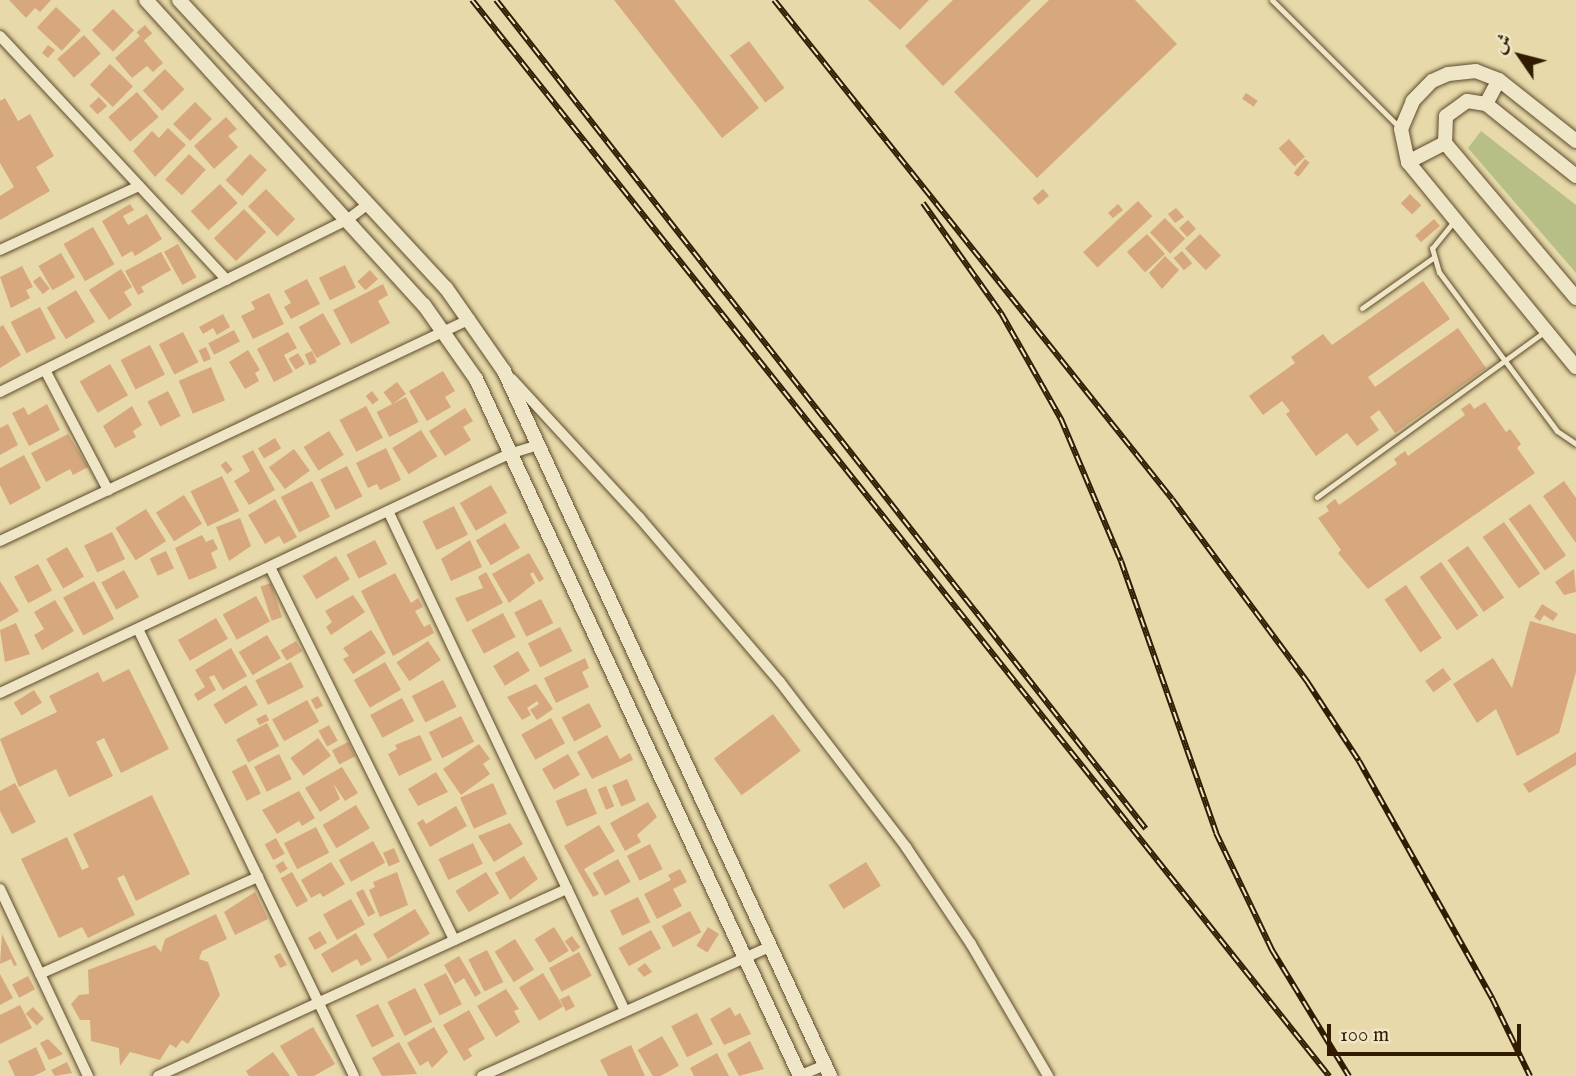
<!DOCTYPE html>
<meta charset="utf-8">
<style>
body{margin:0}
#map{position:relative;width:1576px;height:1076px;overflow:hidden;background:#e7d9a9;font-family:"IM FELL English",Amiri,serif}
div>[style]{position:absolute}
.green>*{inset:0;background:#b7bf87}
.building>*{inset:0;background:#d7a87e;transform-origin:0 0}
.roads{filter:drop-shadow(0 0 2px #5e4b2c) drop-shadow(0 0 2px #5e4b2c)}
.lane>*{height:5px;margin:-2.5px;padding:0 2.5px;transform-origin:2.5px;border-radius:2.5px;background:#efe6c7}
.street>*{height:10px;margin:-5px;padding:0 5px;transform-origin:5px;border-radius:5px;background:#efe6c7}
.secondary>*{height:14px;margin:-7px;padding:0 7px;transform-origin:7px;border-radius:7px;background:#efe6c7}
.rail>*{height:6px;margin-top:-3px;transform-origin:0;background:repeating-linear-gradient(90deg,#efe6c7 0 10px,#311c02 0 20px);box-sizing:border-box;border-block:2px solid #311c02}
span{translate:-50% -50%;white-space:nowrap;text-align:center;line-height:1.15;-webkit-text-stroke:5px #efe6c7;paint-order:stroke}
.north{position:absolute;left:1485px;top:21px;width:70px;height:70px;-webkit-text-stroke:5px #efe6c7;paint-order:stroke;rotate:305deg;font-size:19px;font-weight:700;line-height:28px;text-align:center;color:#311c02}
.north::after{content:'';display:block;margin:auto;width:24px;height:32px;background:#311c02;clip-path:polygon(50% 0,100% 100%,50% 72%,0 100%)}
.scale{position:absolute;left:1327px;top:1024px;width:194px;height:32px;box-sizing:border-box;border:4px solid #311c02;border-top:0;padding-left:9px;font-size:21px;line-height:24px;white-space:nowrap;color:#311c02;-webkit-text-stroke:5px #efe6c7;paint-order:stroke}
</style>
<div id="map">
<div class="green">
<i style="clip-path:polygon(1481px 131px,1576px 205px,1576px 273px,1468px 148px)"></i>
</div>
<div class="building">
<i style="clip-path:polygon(9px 0,51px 0,40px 12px,35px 8px,26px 18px)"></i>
<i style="clip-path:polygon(614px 0,674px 0,759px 108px,722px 138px)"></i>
<i style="clip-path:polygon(868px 0,929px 0,900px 30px)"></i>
<i style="clip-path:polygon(953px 0,1031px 0,943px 86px,905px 46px)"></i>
<i style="clip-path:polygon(1049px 0,1135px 0,1177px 44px,1037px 178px,954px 92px)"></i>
<i style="left:56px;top:7px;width:34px;height:28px;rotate:43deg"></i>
<i style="left:113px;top:9px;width:30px;height:30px;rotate:45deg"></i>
<i style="left:145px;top:25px;width:11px;height:11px;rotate:49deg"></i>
<i style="left:84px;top:35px;width:25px;height:36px;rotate:48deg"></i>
<i style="clip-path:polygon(140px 36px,163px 63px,153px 72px,147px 66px,132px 78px,115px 58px)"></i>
<i style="left:749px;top:41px;width:59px;height:24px;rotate:53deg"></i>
<i style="clip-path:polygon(48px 45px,55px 50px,48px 58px,42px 53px)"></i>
<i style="left:110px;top:64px;width:32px;height:29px;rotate:44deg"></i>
<i style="left:165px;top:69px;width:28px;height:31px;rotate:46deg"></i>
<i style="left:137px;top:92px;width:33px;height:38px;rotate:49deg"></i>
<i style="left:1246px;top:93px;width:14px;height:7px;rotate:34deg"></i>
<i style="left:99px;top:97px;width:12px;height:13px;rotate:48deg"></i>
<i style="clip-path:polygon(5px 98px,18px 121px,30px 114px,54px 156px,36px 167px,50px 191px,0 220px,0 196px,14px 187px,0 163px,0 101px)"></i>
<i style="left:195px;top:102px;width:24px;height:31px;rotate:45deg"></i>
<i style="clip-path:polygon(226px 117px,237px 129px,228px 136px,238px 147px,214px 169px,194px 146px)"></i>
<i style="clip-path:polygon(168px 128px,186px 145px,155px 177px,133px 151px,152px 131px,159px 138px)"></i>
<i style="left:1289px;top:139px;width:24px;height:14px;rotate:48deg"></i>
<i style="left:189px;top:154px;width:23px;height:35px;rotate:43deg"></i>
<i style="left:250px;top:154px;width:23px;height:36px;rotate:43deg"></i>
<i style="left:1305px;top:159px;width:6px;height:18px;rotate:39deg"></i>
<i style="left:220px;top:184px;width:26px;height:40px;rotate:47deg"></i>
<i style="left:266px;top:189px;width:42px;height:25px;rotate:46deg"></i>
<i style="left:1043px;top:189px;width:9px;height:14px;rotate:49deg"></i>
<i style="left:1410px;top:194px;width:16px;height:13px;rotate:45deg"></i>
<i style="left:1138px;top:201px;width:21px;height:75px;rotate:47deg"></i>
<i style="clip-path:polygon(130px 204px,134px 210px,123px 216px,128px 225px,147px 214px,162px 239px,135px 256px,132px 251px,122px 257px,102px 221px)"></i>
<i style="clip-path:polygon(1118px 204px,1123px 210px,1113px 218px,1108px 213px)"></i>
<i style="clip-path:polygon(1176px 208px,1184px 217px,1175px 223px,1168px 214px)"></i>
<i style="left:244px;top:209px;width:32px;height:42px;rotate:46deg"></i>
<i style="left:1165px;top:218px;width:29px;height:21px;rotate:46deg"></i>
<i style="left:1434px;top:219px;width:9px;height:25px;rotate:49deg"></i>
<i style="left:1188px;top:220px;width:12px;height:12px;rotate:48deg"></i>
<i style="left:93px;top:227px;width:43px;height:34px;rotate:60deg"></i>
<i style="left:1147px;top:234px;width:27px;height:27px;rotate:48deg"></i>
<i style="left:1200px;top:234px;width:30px;height:21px;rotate:46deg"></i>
<i style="left:178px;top:244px;width:38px;height:16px;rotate:61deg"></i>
<i style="left:1182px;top:251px;width:16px;height:11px;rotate:50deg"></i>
<i style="clip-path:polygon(161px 252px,171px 270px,141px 287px,144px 292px,138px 295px,125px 271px)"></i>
<i style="left:61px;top:253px;width:28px;height:26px;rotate:60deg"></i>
<i style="clip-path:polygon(1165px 256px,1179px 270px,1162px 289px,1149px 273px)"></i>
<i style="left:345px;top:265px;width:25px;height:29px;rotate:64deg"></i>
<i style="clip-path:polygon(22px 266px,33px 287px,26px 290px,30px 298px,11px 308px,0 277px)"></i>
<i style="clip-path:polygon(121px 269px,132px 287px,124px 292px,132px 305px,109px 320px,89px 290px)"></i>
<i style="left:370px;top:270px;width:12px;height:17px;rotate:48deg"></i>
<i style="left:40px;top:276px;width:16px;height:9px;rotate:52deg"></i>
<i style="clip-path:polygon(307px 279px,320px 304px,291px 319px,284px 307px,291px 303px,284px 291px)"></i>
<i style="clip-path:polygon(1423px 281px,1450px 319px,1368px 377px,1375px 387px,1458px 328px,1486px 368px,1395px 433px,1379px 410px,1370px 417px,1379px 430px,1357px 446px,1347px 433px,1316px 456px,1286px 414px,1290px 411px,1282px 401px,1263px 415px,1249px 396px,1295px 363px,1291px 357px,1323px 334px,1332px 345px)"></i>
<i style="clip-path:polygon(383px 284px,388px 295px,378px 301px,390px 323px,351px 344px,333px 310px)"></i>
<i style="left:76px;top:290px;width:37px;height:34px;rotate:59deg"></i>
<i style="clip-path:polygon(269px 293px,284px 324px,253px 339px,241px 316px,255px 309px,251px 302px)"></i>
<i style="left:40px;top:307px;width:35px;height:33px;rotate:63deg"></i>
<i style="left:323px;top:313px;width:36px;height:28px;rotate:60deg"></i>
<i style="clip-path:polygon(223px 314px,230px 327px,217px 335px,213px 328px,203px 334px,199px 327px)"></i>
<i style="clip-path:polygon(3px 325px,21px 355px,0 368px,0 327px)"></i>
<i style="left:234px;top:330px;width:13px;height:29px;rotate:63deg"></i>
<i style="left:183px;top:332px;width:34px;height:27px;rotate:63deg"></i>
<i style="clip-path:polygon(288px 332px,297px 348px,284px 355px,293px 372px,274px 382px,257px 349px)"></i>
<i style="left:150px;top:345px;width:33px;height:33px;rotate:63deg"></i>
<i style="left:206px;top:347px;width:13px;height:8px;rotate:67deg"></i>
<i style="clip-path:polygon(248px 350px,260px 370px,255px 373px,259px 381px,245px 389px,229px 362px)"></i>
<i style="left:312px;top:351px;width:12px;height:8px;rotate:66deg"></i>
<i style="left:298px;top:353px;width:13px;height:11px;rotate:58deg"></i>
<i style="left:110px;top:364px;width:36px;height:35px;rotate:60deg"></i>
<i style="left:211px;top:367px;width:36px;height:35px;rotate:67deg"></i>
<i style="clip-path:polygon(443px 371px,455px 391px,445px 397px,451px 407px,427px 421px,409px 391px)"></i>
<i style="left:397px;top:382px;width:15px;height:17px;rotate:53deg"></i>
<i style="left:168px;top:391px;width:28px;height:23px;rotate:63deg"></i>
<i style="left:372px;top:391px;width:11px;height:8px;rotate:52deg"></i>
<i style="left:406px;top:397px;width:28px;height:33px;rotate:63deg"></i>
<i style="clip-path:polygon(1485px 402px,1506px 432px,1510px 429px,1521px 444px,1517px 448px,1535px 473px,1368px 589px,1338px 553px,1341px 550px,1318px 518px,1329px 511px,1326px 506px,1335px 499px,1339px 505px,1397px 464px,1394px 459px,1405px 451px,1408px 456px,1465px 415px,1461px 409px,1470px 403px,1474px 409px)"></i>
<i style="clip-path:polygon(47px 404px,60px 430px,29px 446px,12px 413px,24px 407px,28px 415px)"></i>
<i style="clip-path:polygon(132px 406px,142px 425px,133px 431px,136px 437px,115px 448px,103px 426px)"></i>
<i style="left:366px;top:406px;width:36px;height:30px;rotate:62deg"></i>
<i style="clip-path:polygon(465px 408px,473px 421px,463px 427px,471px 440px,445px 456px,429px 431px)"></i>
<i style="clip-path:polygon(8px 424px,18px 445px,0 455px,0 428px)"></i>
<i style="left:421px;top:430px;width:31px;height:34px;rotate:58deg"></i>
<i style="left:329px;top:431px;width:28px;height:30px;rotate:58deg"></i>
<i style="clip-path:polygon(68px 434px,88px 467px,73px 475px,70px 469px,46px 482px,31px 453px)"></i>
<i style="left:275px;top:438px;width:12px;height:20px;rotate:59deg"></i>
<i style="clip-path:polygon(386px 448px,401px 480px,380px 490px,377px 484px,368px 488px,356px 463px)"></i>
<i style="left:294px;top:449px;width:27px;height:31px;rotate:54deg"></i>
<i style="clip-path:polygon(253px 450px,275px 490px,249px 505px,234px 481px,250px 471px,242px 456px)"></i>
<i style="clip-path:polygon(24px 455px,41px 488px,10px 505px,0 485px,0 468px)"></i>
<i style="left:226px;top:461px;width:11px;height:7px;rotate:52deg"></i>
<i style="left:347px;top:466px;width:34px;height:30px;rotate:63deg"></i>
<i style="left:222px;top:476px;width:39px;height:35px;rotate:64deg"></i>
<i style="left:312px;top:481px;width:40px;height:35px;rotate:63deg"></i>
<i style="clip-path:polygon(1564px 481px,1576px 498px,1576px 543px,1543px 496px)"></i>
<i style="left:491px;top:485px;width:32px;height:36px;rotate:60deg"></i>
<i style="left:184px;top:495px;width:34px;height:33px;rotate:58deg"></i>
<i style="clip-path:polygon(275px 499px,297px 537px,284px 544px,279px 536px,265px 544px,248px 515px)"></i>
<i style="left:1530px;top:504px;width:63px;height:26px;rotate:55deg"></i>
<i style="left:454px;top:506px;width:32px;height:35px;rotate:64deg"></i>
<i style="left:146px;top:509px;width:38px;height:36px;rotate:58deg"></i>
<i style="clip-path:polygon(240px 518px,251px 546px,229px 561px,216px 527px)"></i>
<i style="left:1504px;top:522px;width:63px;height:26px;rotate:55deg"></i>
<i style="left:505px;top:523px;width:29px;height:34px;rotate:59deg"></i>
<i style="left:112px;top:532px;width:30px;height:31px;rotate:64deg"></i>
<i style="clip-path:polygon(202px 535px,206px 542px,213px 539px,218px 549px,211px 553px,217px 568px,189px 580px,175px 548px)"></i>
<i style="left:375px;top:540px;width:27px;height:32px;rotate:63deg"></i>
<i style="clip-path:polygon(470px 540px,482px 567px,451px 581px,441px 559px)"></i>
<i style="left:1468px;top:546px;width:63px;height:25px;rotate:55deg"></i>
<i style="left:67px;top:547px;width:34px;height:24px;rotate:60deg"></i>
<i style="left:166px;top:551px;width:19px;height:18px;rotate:65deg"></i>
<i style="clip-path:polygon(529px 553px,544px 579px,539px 582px,533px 572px,530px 574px,535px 583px,509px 603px,492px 574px)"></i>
<i style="left:336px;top:556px;width:27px;height:39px;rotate:59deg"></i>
<i style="left:1441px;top:562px;width:65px;height:26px;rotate:55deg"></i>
<i style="left:38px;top:564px;width:30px;height:27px;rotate:62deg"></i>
<i style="clip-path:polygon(1574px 569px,1576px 592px,1564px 595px,1555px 582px)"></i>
<i style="left:124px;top:570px;width:31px;height:26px;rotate:61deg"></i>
<i style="clip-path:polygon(486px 572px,503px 603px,467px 622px,455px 598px,483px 588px,478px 577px)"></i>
<i style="clip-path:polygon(395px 573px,411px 603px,418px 598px,423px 607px,415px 611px,424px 627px,430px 624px,434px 633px,393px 656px,361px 591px)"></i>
<i style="clip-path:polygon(0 581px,19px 611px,0 622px)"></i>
<i style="left:94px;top:581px;width:43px;height:35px;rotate:62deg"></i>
<i style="left:271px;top:583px;width:36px;height:11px;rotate:72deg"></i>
<i style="left:1406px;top:585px;width:64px;height:26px;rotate:56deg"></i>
<i style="clip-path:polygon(353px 595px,365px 612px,331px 635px,326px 627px,332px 622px,325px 611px)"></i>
<i style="left:256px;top:596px;width:29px;height:38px;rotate:61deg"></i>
<i style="left:541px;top:599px;width:27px;height:30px;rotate:63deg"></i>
<i style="clip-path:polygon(55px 600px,74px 631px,42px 650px,34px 635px,44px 629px,34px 612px)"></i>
<i style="clip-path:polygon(1542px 604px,1558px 614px,1553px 621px,1544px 615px,1540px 621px,1534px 617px)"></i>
<i style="left:503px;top:613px;width:27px;height:36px;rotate:62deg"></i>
<i style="left:216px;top:618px;width:24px;height:44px;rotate:60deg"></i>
<i style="clip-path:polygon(1530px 621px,1576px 634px,1576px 672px,1559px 733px,1517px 756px,1496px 709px,1477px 723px,1453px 684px,1493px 658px,1512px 688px)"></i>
<i style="clip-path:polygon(16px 623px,30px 654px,5px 662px,0 630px)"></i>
<i style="left:560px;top:627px;width:27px;height:36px;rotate:63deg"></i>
<i style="clip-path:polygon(371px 630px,386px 653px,353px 674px,343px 659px,349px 656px,343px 648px)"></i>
<i style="left:267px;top:635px;width:27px;height:33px;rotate:59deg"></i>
<i style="left:296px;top:641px;width:12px;height:18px;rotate:59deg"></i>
<i style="left:428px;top:641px;width:23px;height:38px;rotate:56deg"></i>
<i style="clip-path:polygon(231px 648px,247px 676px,223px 690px,214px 675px,209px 677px,216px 690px,198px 701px,194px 694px,205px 687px,195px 670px)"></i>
<i style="left:518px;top:651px;width:23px;height:29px;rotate:59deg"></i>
<i style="clip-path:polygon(585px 658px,589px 668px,582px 672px,589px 687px,556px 703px,544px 678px)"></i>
<i style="left:291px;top:662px;width:28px;height:40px;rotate:63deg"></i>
<i style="left:385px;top:662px;width:32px;height:36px;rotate:60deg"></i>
<i style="left:1443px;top:668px;width:14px;height:22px;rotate:54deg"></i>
<i style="clip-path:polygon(129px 669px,169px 749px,121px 773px,104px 738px,96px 742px,113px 776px,69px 797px,56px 769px,19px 787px,0 739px,57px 712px,49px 696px,98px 672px,103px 682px)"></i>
<i style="left:443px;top:680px;width:30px;height:35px;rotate:63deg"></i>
<i style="clip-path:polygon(536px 684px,553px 709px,537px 720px,530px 710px,539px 704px,537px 701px,527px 708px,531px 715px,522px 720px,507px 697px)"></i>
<i style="left:246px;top:685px;width:23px;height:38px;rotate:59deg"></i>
<i style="left:34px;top:690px;width:15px;height:24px;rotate:58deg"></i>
<i style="left:318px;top:696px;width:11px;height:8px;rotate:63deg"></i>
<i style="left:402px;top:698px;width:26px;height:36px;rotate:62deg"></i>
<i style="left:307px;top:700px;width:25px;height:40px;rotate:61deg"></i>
<i style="left:589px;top:703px;width:27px;height:31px;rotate:62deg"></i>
<i style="left:266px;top:714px;width:7px;height:11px;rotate:63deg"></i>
<i style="left:773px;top:714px;width:46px;height:74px;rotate:53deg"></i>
<i style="left:461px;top:716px;width:29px;height:36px;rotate:63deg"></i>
<i style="left:551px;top:718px;width:29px;height:34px;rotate:61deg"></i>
<i style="left:267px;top:723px;width:26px;height:35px;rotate:62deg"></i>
<i style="left:329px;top:725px;width:18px;height:12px;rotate:61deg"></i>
<i style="clip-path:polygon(420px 735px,432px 760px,399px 776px,388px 754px,397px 749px,395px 745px)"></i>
<i style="clip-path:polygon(607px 735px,620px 759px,630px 753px,633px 760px,592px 779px,577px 752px)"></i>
<i style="left:318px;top:738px;width:22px;height:34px;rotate:54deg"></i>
<i style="left:348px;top:742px;width:16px;height:18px;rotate:63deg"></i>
<i style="clip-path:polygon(479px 744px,490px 759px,483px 764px,490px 774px,461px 795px,443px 769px)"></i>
<i style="clip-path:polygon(1576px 752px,1576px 765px,1529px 793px,1523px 784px)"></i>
<i style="left:279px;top:754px;width:28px;height:28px;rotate:63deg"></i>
<i style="left:568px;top:754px;width:24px;height:30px;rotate:60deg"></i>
<i style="left:246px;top:764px;width:33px;height:16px;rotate:63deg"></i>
<i style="clip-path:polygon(342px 767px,358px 793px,345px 801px,333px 783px,340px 799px,320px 812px,305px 788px)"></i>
<i style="clip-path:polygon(436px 772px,448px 792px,418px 806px,408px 789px)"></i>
<i style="left:627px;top:779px;width:23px;height:16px;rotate:67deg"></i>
<i style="clip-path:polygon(15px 783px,36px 822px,12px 834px,0 811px,0 791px)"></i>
<i style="left:493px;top:783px;width:34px;height:36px;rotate:66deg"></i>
<i style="left:606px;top:786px;width:22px;height:9px;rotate:68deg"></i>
<i style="left:586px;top:788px;width:28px;height:33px;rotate:67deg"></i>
<i style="clip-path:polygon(299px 791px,315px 818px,302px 826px,299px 821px,277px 834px,262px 810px)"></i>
<i style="clip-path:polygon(152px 795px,190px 874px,136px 901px,124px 875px,117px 878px,135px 915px,88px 938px,82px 927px,59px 938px,21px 859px,67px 837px,82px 870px,89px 867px,73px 834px)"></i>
<i style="clip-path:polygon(648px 802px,657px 817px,637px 835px,641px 842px,625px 851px,610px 823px)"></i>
<i style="left:356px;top:805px;width:27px;height:39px;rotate:59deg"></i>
<i style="clip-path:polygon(456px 806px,467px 826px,430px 847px,417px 823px,423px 819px,426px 824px)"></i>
<i style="clip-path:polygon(510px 823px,523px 844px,494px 862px,478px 836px)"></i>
<i style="clip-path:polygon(599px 825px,615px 851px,584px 869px,599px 894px,593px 897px,564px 846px)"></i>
<i style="left:316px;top:827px;width:29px;height:36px;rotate:63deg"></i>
<i style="left:276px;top:838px;width:18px;height:13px;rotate:61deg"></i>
<i style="left:373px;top:841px;width:25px;height:39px;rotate:61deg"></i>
<i style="left:473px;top:843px;width:23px;height:38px;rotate:65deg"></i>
<i style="left:650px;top:844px;width:28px;height:26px;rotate:63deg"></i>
<i style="left:394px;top:848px;width:15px;height:12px;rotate:67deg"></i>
<i style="clip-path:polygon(524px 856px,538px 879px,510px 900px,495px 873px)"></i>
<i style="left:618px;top:859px;width:26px;height:29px;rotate:61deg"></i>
<i style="left:283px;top:861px;width:9px;height:9px;rotate:58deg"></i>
<i style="clip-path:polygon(331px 862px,345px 884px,323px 897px,320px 893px,311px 898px,301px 880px)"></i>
<i style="left:866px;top:862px;width:28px;height:44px;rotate:58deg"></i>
<i style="clip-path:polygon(680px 869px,687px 882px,673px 889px,682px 906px,657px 919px,644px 894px,671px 880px,668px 875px)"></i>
<i style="left:292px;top:872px;width:33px;height:13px;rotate:61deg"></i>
<i style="clip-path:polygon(397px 872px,408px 905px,380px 917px,369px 890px,375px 887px,373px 882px)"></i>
<i style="left:486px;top:872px;width:25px;height:36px;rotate:58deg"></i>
<i style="left:363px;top:889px;width:27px;height:8px;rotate:63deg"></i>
<i style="clip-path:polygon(255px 892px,268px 919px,235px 935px,224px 912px)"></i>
<i style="left:638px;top:897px;width:28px;height:31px;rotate:64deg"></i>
<i style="left:351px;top:899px;width:29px;height:32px;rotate:61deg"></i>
<i style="left:415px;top:909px;width:29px;height:49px;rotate:59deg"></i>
<i style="left:690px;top:911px;width:24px;height:32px;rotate:62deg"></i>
<i style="clip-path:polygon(216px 914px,227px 939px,202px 951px,199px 959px,208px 962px,220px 995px,188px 1044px,182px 1040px,176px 1048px,170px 1044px,160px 1060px,130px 1052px,120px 1066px,119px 1048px,91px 1041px,90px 1020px,80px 1020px,71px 1004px,79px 995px,89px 994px,88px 970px,155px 945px,161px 952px,165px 939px)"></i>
<i style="left:554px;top:927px;width:28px;height:23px;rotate:58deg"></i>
<i style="left:708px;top:927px;width:13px;height:22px;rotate:32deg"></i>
<i style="left:651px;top:930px;width:21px;height:37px;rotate:61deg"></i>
<i style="left:320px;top:931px;width:14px;height:14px;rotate:60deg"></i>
<i style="clip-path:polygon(356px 933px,372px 960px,361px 966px,357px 959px,332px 973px,321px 954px)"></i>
<i style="clip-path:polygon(2px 934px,17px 965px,14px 966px,11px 959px,0 964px)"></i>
<i style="left:572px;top:936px;width:14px;height:9px;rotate:54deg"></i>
<i style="left:515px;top:939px;width:36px;height:24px;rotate:58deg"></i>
<i style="left:487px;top:950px;width:36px;height:21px;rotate:63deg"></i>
<i style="left:579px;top:952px;width:27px;height:34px;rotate:62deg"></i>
<i style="clip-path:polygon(280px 953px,287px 965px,280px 968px,274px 956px)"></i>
<i style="clip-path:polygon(459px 956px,481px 993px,475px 997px,464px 978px,455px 984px,444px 965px)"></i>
<i style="clip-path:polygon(645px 963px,652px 972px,644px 977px,637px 969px)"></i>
<i style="left:446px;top:973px;width:35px;height:25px;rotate:63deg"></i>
<i style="left:543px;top:973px;width:39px;height:28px;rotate:59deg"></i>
<i style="clip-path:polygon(0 974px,13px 998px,0 1005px)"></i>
<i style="left:28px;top:976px;width:15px;height:18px;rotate:62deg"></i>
<i style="left:415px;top:988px;width:38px;height:31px;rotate:63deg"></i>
<i style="clip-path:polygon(506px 989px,519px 1009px,514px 1011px,520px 1022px,496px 1037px,477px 1006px)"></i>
<i style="left:569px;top:995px;width:13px;height:10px;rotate:63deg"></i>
<i style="left:378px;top:1004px;width:36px;height:25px;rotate:63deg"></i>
<i style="clip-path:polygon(20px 1005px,32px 1028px,0 1044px,0 1015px)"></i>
<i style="left:33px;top:1007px;width:16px;height:10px;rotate:47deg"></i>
<i style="clip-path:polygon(730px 1007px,735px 1016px,740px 1013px,751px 1034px,724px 1045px,710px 1019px)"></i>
<i style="clip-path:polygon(469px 1010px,485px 1039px,468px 1049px,472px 1056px,464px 1061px,443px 1025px)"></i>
<i style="left:697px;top:1013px;width:35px;height:29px;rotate:63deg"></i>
<i style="clip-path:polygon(313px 1027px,335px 1064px,314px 1076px,298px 1076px,280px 1046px)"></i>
<i style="clip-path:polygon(434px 1027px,448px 1052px,432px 1068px,428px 1061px,420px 1066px,407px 1043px)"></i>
<i style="left:662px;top:1036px;width:34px;height:28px;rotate:60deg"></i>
<i style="clip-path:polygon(48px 1039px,63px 1054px,49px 1060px,40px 1043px)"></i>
<i style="clip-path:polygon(750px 1041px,764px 1069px,739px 1076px,727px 1054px)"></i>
<i style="clip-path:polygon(399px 1042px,417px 1074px,382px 1076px,372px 1058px)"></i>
<i style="clip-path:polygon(631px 1045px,645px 1076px,608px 1076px,600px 1060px)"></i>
<i style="clip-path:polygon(36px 1047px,46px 1070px,34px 1076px,15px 1076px,8px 1061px)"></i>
<i style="clip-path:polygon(273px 1052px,290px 1076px,249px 1076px,246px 1071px)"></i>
<i style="clip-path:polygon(717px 1053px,729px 1076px,694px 1076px,690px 1068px)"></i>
<i style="clip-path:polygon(67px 1062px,72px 1073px,55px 1076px,51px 1070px)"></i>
</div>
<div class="roads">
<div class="lane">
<i style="left:1272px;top:0;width:180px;rotate:45deg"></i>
<i style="left:1455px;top:220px;width:36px;rotate:129deg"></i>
<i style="left:1432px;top:248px;width:25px;rotate:74deg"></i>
<i style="left:1439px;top:272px;width:198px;rotate:53.4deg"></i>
<i style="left:1557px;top:431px;width:23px;rotate:34deg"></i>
<i style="left:1362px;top:308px;width:87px;rotate:-35.2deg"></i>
<i style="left:1317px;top:497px;width:281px;rotate:-36deg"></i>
</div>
<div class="street">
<i style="left:0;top:36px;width:333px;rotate:47.1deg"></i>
<i style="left:0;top:250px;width:153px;rotate:-24.7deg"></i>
<i style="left:45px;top:370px;width:136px;rotate:62.3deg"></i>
<i style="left:512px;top:379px;width:188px;rotate:47.4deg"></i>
<i style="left:639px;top:517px;width:217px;rotate:49.5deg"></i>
<i style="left:780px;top:682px;width:208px;rotate:52.6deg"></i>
<i style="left:906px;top:847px;width:117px;rotate:56.2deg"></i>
<i style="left:971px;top:944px;width:153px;rotate:59.7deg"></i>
<i style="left:0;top:392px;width:387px;rotate:-26.4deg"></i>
<i style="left:347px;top:220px;width:26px;rotate:-37deg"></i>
<i style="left:388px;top:511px;width:551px;rotate:64.64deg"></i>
<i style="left:0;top:541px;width:520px;rotate:-25.28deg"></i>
<i style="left:270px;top:567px;width:416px;rotate:63.7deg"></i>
<i style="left:138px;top:629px;width:496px;rotate:64.2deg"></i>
<i style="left:0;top:693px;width:562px;rotate:-25.15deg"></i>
<i style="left:509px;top:454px;width:30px;rotate:-17deg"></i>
<i style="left:0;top:889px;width:207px;rotate:64.8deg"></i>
<i style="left:40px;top:974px;width:239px;rotate:-24deg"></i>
<i style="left:158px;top:1076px;width:450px;rotate:-24.6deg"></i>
<i style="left:482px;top:1076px;width:315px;rotate:-24.2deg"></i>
<i style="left:799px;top:1076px;width:28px;rotate:-23deg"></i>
</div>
<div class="secondary">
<i style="left:146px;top:0;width:413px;rotate:47.7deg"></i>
<i style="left:424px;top:305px;width:90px;rotate:54.9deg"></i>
<i style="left:476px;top:379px;width:769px;rotate:65.07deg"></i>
<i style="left:179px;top:0;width:393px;rotate:47.2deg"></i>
<i style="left:446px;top:288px;width:101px;rotate:55.1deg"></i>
<i style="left:504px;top:371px;width:777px;rotate:65.18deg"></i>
<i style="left:1486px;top:104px;width:27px;rotate:-62deg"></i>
<i style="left:1576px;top:141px;width:98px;rotate:-141.6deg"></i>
<i style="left:1499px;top:80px;width:25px;rotate:-159deg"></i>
<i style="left:1476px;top:71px;width:28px;rotate:174deg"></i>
<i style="left:1448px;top:74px;width:17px;rotate:156deg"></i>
<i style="left:1432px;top:81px;width:28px;rotate:134deg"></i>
<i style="left:1413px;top:101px;width:30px;rotate:113deg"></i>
<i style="left:1401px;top:129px;width:34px;rotate:78deg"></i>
<i style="left:1408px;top:162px;width:265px;rotate:50.7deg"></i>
<i style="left:1408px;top:162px;width:42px;rotate:-27.2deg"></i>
<i style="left:1576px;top:176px;width:115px;rotate:-141.3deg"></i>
<i style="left:1486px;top:104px;width:19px;rotate:-171deg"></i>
<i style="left:1467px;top:101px;width:26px;rotate:144deg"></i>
<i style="left:1446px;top:116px;width:27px;rotate:92deg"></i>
<i style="left:1445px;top:143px;width:203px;rotate:49.8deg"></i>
</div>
</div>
<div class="rail">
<i style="left:472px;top:0;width:1376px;rotate:51.46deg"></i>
<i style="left:496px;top:0;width:1053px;rotate:51.9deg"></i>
<i style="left:774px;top:0;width:638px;rotate:51.42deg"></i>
<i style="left:1172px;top:499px;width:229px;rotate:53.5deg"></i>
<i style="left:1308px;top:683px;width:93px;rotate:56.8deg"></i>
<i style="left:1359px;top:761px;width:272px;rotate:60.7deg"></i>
<i style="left:1492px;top:998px;width:87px;rotate:64deg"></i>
<i style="left:923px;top:203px;width:135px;rotate:54.7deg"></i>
<i style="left:1001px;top:313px;width:122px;rotate:60.5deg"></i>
<i style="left:1061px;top:419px;width:154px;rotate:67.1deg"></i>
<i style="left:1121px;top:561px;width:288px;rotate:70.7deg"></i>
<i style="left:1216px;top:833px;width:130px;rotate:64.4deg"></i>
<i style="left:1272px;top:950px;width:148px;rotate:58.6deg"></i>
</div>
<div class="north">ش</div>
<div class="scale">100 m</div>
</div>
